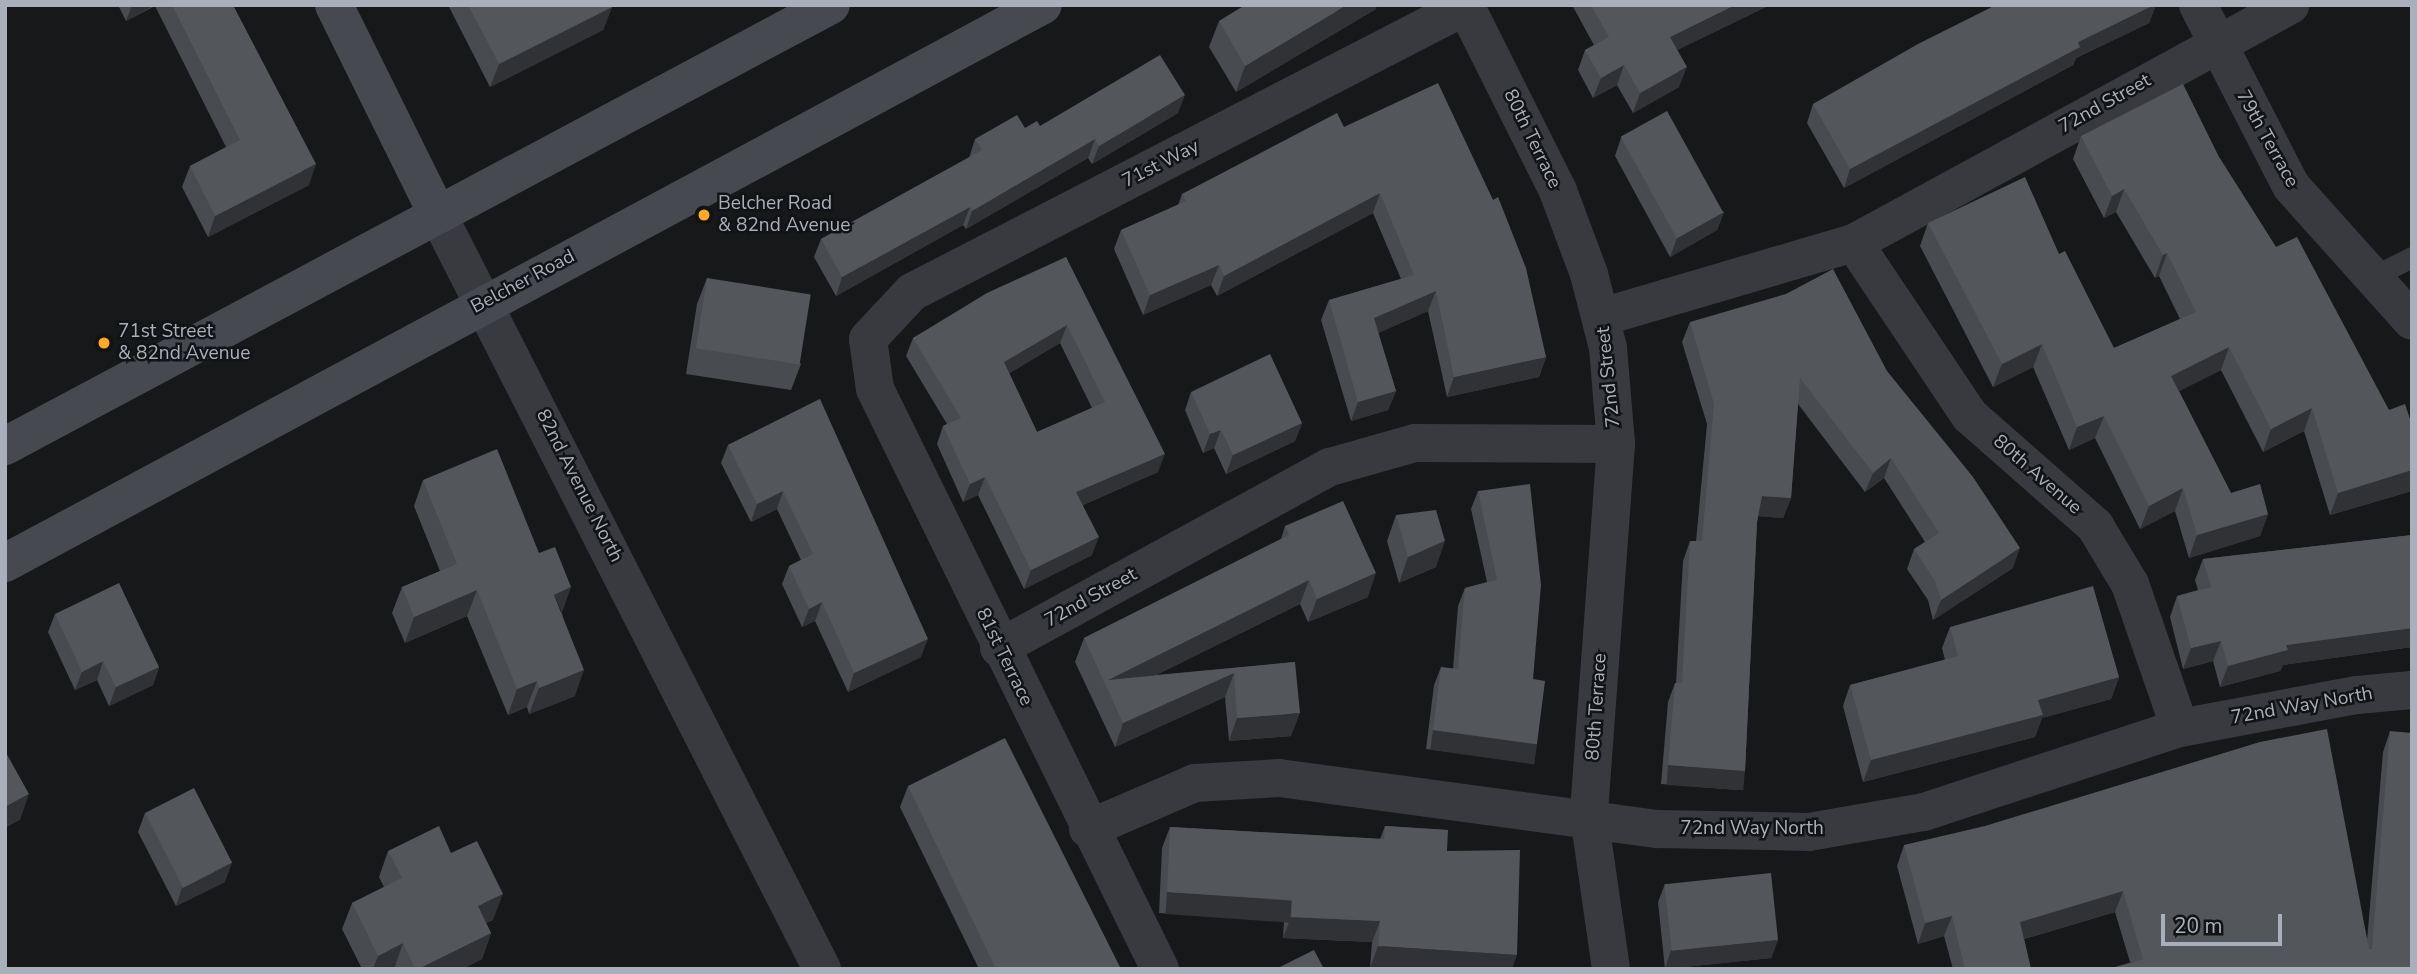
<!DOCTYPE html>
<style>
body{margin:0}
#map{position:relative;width:2417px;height:974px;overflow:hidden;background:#17181a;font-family:"Nunito Sans",sans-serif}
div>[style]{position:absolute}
.lane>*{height:21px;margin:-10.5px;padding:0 10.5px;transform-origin:10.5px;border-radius:10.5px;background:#383a3f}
.street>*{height:38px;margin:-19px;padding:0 19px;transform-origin:19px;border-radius:19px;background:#383a3f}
.secondary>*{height:38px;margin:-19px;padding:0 19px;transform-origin:19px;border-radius:19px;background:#464950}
.wall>*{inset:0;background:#484b4f}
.shaded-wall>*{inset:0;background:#303235;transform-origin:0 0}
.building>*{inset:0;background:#53565b;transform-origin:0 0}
.dots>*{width:19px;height:19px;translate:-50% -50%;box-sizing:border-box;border:4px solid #121315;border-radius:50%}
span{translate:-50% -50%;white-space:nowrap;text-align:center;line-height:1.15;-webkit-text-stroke:5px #121315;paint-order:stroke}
.street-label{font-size:19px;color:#a9b0bb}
.poi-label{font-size:19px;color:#a9b0bb}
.left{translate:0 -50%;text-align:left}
.frame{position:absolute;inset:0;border:7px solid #a9b0bb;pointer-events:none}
.scale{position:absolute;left:2161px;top:914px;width:121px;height:32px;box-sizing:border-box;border:4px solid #a9b0bb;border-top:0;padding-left:9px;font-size:21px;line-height:24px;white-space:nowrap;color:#a9b0bb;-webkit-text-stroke:5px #121315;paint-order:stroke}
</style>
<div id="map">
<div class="lane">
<i style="left:2374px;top:276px;width:42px;rotate:-26.6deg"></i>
</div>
<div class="street">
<i style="left:1465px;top:5px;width:208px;rotate:63.4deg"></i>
<i style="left:1558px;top:191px;width:89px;rotate:69.5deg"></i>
<i style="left:1589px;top:274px;width:76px;rotate:75.6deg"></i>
<i style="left:1608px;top:348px;width:96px;rotate:85.2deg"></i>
<i style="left:1616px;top:444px;width:373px;rotate:94.2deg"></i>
<i style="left:1589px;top:816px;width:155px;rotate:81.8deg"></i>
<i style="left:2198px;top:5px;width:203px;rotate:62.8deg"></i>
<i style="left:2291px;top:186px;width:181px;rotate:48.1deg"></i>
<i style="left:438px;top:215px;width:846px;rotate:63.01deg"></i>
<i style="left:1854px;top:243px;width:208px;rotate:56.2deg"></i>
<i style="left:1970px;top:416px;width:167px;rotate:41.3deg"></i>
<i style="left:2095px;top:526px;width:68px;rotate:58.9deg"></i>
<i style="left:2130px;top:584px;width:152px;rotate:70.9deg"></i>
<i style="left:1602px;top:317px;width:263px;rotate:-16.4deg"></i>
<i style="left:1854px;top:243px;width:497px;rotate:-28.6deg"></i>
<i style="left:999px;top:648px;width:377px;rotate:-28.7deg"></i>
<i style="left:1330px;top:467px;width:88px;rotate:-15.8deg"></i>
<i style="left:1415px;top:443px;width:201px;rotate:0.3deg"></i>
<i style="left:1088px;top:829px;width:116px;rotate:-23.3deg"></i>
<i style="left:1195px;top:783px;width:84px;rotate:-3.4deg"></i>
<i style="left:1279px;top:778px;width:382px;rotate:7.7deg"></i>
<i style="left:1658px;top:829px;width:151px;rotate:1.1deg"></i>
<i style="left:1809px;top:832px;width:117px;rotate:-9.9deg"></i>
<i style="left:1924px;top:812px;width:269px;rotate:-18.2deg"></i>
<i style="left:2180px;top:728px;width:180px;rotate:-10.6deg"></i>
<i style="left:2357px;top:695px;width:55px;rotate:-5.2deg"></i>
<i style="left:1160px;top:969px;width:646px;rotate:-116.17deg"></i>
<i style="left:875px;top:389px;width:50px;rotate:-98deg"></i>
<i style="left:868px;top:339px;width:64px;rotate:-46.9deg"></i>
<i style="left:912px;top:292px;width:626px;rotate:-27.3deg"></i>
</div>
<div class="secondary">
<i style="left:334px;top:5px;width:234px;rotate:63.7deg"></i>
<i style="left:5px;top:446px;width:936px;rotate:-28.1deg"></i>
<i style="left:5px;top:563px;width:1178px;rotate:-28.26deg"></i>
</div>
<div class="wall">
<i style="clip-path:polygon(118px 5px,233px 5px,309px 185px,208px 237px,182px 187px,190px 166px,226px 147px,155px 6px,126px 21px)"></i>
<i style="clip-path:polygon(448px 5px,611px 5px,612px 7px,603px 30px,490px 87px)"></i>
<i style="clip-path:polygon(1572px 5px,1770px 5px,1677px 50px,1679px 87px,1633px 113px,1617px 85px,1593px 98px,1578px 70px,1585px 50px,1594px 45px)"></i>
<i style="clip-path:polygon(1996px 5px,2156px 5px,2149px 23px,2076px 58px,2073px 65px,1844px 188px,1807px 123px,1813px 104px)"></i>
<i style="clip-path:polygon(1376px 9px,1236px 92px,1209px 47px,1219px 21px)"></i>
<i style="clip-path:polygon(1178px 113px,1092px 164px,1088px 158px,966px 229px,963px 225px,836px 296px,814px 257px,821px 239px,969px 158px,975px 139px,1025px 128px)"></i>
<i style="clip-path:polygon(1344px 127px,1546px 357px,1539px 377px,1447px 397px,1428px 311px,1378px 333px,1396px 391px,1388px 410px,1351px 421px,1321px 320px,1329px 300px,1401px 279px,1373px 213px,1217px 296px,1211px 285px,1143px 315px,1114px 249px,1121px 230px,1178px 205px,1182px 194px)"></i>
<i style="clip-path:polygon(2081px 136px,2219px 157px,2276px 247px,2389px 410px,2412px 425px,2412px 491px,2330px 515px,2304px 431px,2263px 452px,2221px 370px,2179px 391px,2231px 493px,2268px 514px,2260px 536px,2189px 558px,2175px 511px,2140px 529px,2095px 438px,2069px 450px,2033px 367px,1993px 387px,1920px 246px,1928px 223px,2059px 254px,2114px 348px,2180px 319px,2159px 276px,2155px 278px,2116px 212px,2104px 218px,2073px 159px)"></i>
<i style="clip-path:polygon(1621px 138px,1724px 212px,1717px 230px,1670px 257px,1615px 156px)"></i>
<i style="clip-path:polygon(evenodd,1066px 257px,1158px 472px,1083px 505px,1092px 555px,1024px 589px,978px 495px,963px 502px,937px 444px,943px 426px,947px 424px,906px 356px,913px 338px,1066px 257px,1060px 343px,1092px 408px,1037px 432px,1009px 373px,1060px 343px)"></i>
<i style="clip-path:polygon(707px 278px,801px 364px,791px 390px,686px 374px,697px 304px)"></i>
<i style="clip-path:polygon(1690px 322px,1887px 371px,2013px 568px,1933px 620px,1928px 600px,1907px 569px,1914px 549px,1925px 542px,1884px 478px,1865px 492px,1798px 404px,1791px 498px,1783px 518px,1758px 516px,1757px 522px,1745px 771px,1738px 790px,1661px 784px,1668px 702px,1675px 683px,1676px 683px,1683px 561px,1690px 541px,1696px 541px,1707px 424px,1682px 342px)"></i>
<i style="clip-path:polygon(1191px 392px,1302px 423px,1295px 441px,1226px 474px,1214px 448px,1203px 453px,1185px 410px)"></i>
<i style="clip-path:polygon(820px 399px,921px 657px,848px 692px,815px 621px,802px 627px,782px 584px,789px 566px,801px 560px,777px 509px,751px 522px,721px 463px,728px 445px)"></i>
<i style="clip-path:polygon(423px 480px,562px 613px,575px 696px,529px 714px,527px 707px,508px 715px,467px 616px,405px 643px,392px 613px,402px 587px,440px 571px,414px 506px)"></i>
<i style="clip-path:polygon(1478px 491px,1533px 679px,1537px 744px,1530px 762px,1426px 749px,1434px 685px,1441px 667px,1453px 669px,1458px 606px,1465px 588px,1487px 582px,1471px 509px)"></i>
<i style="clip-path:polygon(1396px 515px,1436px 567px,1399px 583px,1387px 541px)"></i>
<i style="clip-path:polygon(1285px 526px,1368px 597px,1308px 622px,1300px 604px,1156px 675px,1295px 662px,1291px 736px,1229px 741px,1225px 697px,1115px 747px,1075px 662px,1084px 638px,1281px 539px)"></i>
<i style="clip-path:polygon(2412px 535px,2412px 647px,2283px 665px,2280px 671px,2220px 687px,2213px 661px,2183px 669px,2170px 617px,2177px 596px,2198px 590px,2195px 580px,2203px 559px)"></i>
<i style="clip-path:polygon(55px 614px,159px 667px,153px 685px,109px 706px,97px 680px,75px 690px,48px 632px)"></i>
<i style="clip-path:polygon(1950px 627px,2119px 677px,2111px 699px,2042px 718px,2035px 737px,1863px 782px,1843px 706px,1850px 685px,1945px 660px,1942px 648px)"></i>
<i style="clip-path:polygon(2390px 731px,2412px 969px,2130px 962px,2115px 912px,2024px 939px,2031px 969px,1953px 969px,1944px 936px,1918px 944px,1897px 866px,1904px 845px,2367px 941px,2383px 752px)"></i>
<i style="clip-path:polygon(908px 786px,1121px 969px,979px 969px,900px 807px)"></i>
<i style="clip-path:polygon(145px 813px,225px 882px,176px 906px,138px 832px)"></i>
<i style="clip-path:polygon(1385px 826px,1448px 830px,1370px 968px,1372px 942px,1283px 938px,1284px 921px,1159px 913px,1162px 848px,1170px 827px,1380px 839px)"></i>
<i style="clip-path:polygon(388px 851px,451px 853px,493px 920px,486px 923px,491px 933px,482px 959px,462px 969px,362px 969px,342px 929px,352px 903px,384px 887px,379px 877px)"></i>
<i style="clip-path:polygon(1665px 884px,1778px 940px,1771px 958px,1665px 969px,1658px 902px)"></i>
</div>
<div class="shaded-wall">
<i style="clip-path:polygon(132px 5px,155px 5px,126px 21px)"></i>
<i style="clip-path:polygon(1347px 5px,1377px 5px,1376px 9px,1236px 92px,1245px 66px)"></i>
<i style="clip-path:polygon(1735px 5px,1770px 5px,1662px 57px,1670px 37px)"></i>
<i style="clip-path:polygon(2154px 5px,2156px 5px,2149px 23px,2076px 58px,2073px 65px,1844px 188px,1850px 169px,2078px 42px)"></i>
<i style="clip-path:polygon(612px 7px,603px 30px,490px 87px,499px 64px)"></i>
<i style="clip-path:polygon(1624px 65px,1617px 85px,1593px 98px,1601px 78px)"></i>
<i style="clip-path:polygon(1687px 67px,1679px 87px,1633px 113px,1640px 93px)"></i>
<i style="clip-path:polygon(1185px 95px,1178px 113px,1092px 164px,1099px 146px)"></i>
<i style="clip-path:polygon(1095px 139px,1088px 158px,966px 229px,972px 211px)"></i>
<i style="clip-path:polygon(316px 164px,309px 185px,208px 237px,215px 216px)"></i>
<i style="clip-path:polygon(2124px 189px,2116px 212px,2104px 218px,2112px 196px)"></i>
<i style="clip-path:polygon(1380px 193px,1373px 213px,1217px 296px,1224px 276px)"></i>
<i style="clip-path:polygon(970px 207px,963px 225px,836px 296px,842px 277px)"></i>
<i style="clip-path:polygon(1724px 212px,1717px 230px,1670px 257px,1677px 238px)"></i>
<i style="clip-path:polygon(2167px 253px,2159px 276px,2155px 278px,2163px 255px)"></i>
<i style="clip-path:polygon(1219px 265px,1211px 285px,1143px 315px,1150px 295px)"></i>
<i style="clip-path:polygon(1436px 291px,1428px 311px,1367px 338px,1374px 318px)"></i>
<i style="clip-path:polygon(1067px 325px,1060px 343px,997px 381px,1004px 362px)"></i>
<i style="clip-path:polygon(2042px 344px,2033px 367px,1993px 387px,2002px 364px)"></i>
<i style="clip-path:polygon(2229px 347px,2221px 370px,2163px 399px,2171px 376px)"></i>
<i style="clip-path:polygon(1546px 357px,1539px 377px,1447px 397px,1454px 377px)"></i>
<i style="clip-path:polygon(1396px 391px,1388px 410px,1351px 421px,1358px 402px)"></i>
<i style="clip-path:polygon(2312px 408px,2304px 431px,2263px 452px,2271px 429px)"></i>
<i style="clip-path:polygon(2104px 416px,2095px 438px,2069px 450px,2077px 427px)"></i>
<i style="clip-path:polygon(1302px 423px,1295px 441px,1226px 474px,1233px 455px)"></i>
<i style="clip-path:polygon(1221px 430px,1214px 448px,1203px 453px,1210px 434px)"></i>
<i style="clip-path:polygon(1165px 454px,1158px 472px,1069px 511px,1076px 492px)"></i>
<i style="clip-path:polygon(1891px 458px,1884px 478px,1865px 492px,1873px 473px)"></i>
<i style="clip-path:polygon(2412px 470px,2412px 491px,2330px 515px,2338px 493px)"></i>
<i style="clip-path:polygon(985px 477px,978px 495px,963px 502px,970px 484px)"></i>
<i style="clip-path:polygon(2183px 488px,2175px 511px,2140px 529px,2149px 506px)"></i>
<i style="clip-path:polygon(783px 491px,777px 509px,751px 522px,757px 504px)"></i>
<i style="clip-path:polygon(1762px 496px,1791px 498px,1783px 518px,1755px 516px)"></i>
<i style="clip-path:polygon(2268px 514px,2260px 536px,2189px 558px,2197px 535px)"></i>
<i style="clip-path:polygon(1099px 537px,1092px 555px,1024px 589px,1031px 570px)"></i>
<i style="clip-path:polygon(1445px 541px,1436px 567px,1399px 583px,1408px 557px)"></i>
<i style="clip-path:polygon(2020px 548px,2013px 568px,1933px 620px,1941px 600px)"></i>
<i style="clip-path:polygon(1376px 573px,1368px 597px,1308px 622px,1317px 599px)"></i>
<i style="clip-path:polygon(1309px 580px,1300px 604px,1111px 697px,1108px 680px)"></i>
<i style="clip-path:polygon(571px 587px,562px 613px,554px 595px)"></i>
<i style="clip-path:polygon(477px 590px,467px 616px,405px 643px,414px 617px)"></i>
<i style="clip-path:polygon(822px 602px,815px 621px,802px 627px,809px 609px)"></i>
<i style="clip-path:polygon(2412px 628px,2412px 647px,2283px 665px,2280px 671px,2220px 687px,2228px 666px,2286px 645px)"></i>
<i style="clip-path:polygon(928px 639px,921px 657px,848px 692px,854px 673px)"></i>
<i style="clip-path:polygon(2221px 641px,2213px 661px,2183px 669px,2191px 648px)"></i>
<i style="clip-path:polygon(103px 661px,97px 680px,75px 690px,82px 672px)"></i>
<i style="clip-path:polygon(159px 667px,153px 685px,109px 706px,116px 687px)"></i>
<i style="clip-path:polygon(584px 670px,575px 696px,529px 714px,539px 688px)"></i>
<i style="clip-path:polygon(1234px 673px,1225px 697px,1115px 747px,1123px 723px)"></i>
<i style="clip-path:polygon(2119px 677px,2111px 699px,2042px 718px,2035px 737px,1863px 782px,1871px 760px,2038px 700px)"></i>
<i style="clip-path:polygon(537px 681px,527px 707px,508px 715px,517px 689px)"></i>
<i style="clip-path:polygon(1300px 713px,1291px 736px,1229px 741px,1237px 718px)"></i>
<i style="left:1433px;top:730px;width:105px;height:20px;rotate:8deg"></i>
<i style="left:1668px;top:765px;width:77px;height:20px;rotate:4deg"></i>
<i style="clip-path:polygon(29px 794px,20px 820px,5px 828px,5px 807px)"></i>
<i style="clip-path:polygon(232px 863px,225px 882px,176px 906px,182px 888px)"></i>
<i style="clip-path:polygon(2123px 891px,2115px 912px,2013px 942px,2020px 922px)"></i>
<i style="left:1167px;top:892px;width:125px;height:22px;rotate:4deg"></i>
<i style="clip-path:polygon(503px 894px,493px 920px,468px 932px,478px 906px)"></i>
<i style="clip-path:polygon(1952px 916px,1944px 936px,1918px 944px,1925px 923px)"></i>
<i style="clip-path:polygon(1291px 917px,1380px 921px,1372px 942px,1283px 938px)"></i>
<i style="clip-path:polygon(491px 933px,482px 959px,462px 969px,418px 969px)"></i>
<i style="clip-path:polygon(1778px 940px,1771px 958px,1665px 969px,1671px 950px)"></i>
<i style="clip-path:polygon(403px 943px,394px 969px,373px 969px,378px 956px)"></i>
<i style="clip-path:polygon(1378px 946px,1517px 955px,1512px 969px,1390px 969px,1370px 968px)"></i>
</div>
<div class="building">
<i style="clip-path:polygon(172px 5px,233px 5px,316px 164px,215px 216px,190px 166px,240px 140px)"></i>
<i style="clip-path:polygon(468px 5px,611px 5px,612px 7px,499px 64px)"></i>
<i style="clip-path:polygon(1245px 5px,1347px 5px,1245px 66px,1219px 21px)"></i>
<i style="clip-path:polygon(1591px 5px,1735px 5px,1670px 37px,1687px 67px,1640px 93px,1624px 65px,1601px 78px,1585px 50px,1609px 37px)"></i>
<i style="clip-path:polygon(1996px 5px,2154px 5px,2078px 42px,2080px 47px,1850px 169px,1813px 104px,1918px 44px)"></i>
<i style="clip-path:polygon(1160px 55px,1185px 95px,1099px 146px,1095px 139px,972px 211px,970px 207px,842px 277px,821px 239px,982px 150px,975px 139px,1017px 115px,1025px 128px,1037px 121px,1040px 126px)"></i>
<i style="clip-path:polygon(1438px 83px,1493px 200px,1498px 197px,1526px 268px,1546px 357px,1454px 377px,1436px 291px,1374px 318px,1396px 391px,1358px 402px,1329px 300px,1414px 275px,1380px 193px,1224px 276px,1219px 265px,1150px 295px,1121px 230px,1186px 201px,1182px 194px,1337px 113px,1344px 127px)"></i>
<i style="clip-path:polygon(2183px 84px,2219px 157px,2276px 247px,2297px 237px,2389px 410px,2405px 404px,2412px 425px,2412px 470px,2338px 493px,2312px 408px,2271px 429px,2229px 347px,2171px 376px,2231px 493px,2260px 484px,2268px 514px,2197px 535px,2183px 488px,2149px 506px,2104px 416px,2077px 427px,2042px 344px,2002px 364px,1928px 223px,2025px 177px,2059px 254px,2065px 251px,2114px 348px,2196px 312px,2167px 253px,2163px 255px,2124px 189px,2112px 196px,2081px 136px)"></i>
<i style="left:1667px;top:111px;width:116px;height:53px;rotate:61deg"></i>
<i style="clip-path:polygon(evenodd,1066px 257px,1165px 454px,1076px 492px,1099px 537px,1031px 570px,985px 477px,970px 484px,943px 426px,961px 418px,913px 338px,987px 293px,1066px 257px,1067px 325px,1105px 402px,1037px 432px,1004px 362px,1067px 325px)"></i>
<i style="clip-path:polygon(1833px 269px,1887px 371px,1973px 477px,2020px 548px,1941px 600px,1935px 581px,1914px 549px,1939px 533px,1891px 458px,1873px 473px,1800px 378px,1791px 498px,1762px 496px,1757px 522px,1745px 771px,1668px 765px,1675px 683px,1682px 683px,1690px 541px,1702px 541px,1714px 404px,1690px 322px,1786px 294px)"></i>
<i style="left:707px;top:278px;width:105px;height:71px;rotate:9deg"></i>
<i style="clip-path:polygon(1270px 354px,1302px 423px,1233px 455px,1221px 430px,1210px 434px,1191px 392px)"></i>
<i style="clip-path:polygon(820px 399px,928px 639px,854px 673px,822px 602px,809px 609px,789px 566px,813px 554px,783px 491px,757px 504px,728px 445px)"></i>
<i style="clip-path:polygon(497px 449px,539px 553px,555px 547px,571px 587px,554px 595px,584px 670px,539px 688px,537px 681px,517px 689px,477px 590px,414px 617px,402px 587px,457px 564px,423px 480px)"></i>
<i style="clip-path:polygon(1530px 484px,1541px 585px,1533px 679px,1545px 681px,1537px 744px,1433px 730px,1441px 667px,1458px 669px,1465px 588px,1497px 580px,1478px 491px)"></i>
<i style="clip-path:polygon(1343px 501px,1376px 573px,1317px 599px,1309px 580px,1108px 680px,1295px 662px,1300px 713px,1237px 718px,1234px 673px,1123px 723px,1084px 638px,1289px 535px,1285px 526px)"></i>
<i style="clip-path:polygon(1436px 510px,1445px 541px,1408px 557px,1396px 515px)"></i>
<i style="clip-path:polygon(2412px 535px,2412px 628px,2286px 645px,2288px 650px,2228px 666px,2221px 641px,2191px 648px,2177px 596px,2211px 587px,2203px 559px)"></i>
<i style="clip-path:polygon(119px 583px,159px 667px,116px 687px,103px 661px,82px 672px,55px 614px)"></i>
<i style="clip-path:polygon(2093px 586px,2119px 677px,2038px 700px,2043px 715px,1871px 760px,1850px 685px,1958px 656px,1950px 627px)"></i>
<i style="clip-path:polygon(2327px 729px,2369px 949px,2372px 949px,2390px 731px,2412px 733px,2412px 969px,2108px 969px,2143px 959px,2123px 891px,2020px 922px,2031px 969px,1965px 969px,1952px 916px,1925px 923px,1904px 845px,1985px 826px,2260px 742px)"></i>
<i style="clip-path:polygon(1005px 738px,1121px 969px,996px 969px,908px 786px)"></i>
<i style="clip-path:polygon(5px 751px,29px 794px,5px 807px)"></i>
<i style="left:194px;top:788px;width:84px;height:55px;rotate:63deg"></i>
<i style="clip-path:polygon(439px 826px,451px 853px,477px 841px,503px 894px,478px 906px,491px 933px,418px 969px,415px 969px,403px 943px,378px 956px,352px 903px,402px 878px,388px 851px)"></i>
<i style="clip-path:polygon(1385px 826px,1448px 830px,1447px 851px,1520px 850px,1517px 955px,1378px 946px,1380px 921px,1291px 917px,1292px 900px,1167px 892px,1170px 827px,1384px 839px)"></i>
<i style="left:1771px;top:873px;width:67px;height:107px;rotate:84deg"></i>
<i style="clip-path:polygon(1314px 950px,1324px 969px,1276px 969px)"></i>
</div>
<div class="dots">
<i style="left:704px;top:215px;background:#ffa82a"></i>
<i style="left:104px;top:343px;background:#ffa82a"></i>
</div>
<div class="street-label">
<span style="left:2105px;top:104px;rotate:-29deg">72nd Street</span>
<span style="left:1532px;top:139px;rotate:64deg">80th Terrace</span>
<span style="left:2267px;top:139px;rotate:61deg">79th Terrace</span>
<span style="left:1161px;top:164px;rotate:-27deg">71st Way</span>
<span style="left:523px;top:282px;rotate:-28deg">Belcher Road</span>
<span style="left:1609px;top:377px;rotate:-96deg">72nd Street</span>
<span style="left:2037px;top:475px;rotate:41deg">80th Avenue</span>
<span style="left:579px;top:486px;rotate:63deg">82nd Avenue North</span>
<span style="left:1091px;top:598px;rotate:-29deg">72nd Street</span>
<span style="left:1004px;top:657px;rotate:64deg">81st Terrace</span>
<span style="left:2302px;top:706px;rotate:-10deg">72nd Way North</span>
<span style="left:1597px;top:707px;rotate:-86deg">80th Terrace</span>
<span style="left:1752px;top:829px">72nd Way North</span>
</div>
<div class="poi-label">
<span class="left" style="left:718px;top:215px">Belcher Road<br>&amp; 82nd Avenue</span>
<span class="left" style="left:118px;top:343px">71st Street<br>&amp; 82nd Avenue</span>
</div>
<div class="frame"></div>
<div class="scale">20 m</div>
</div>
